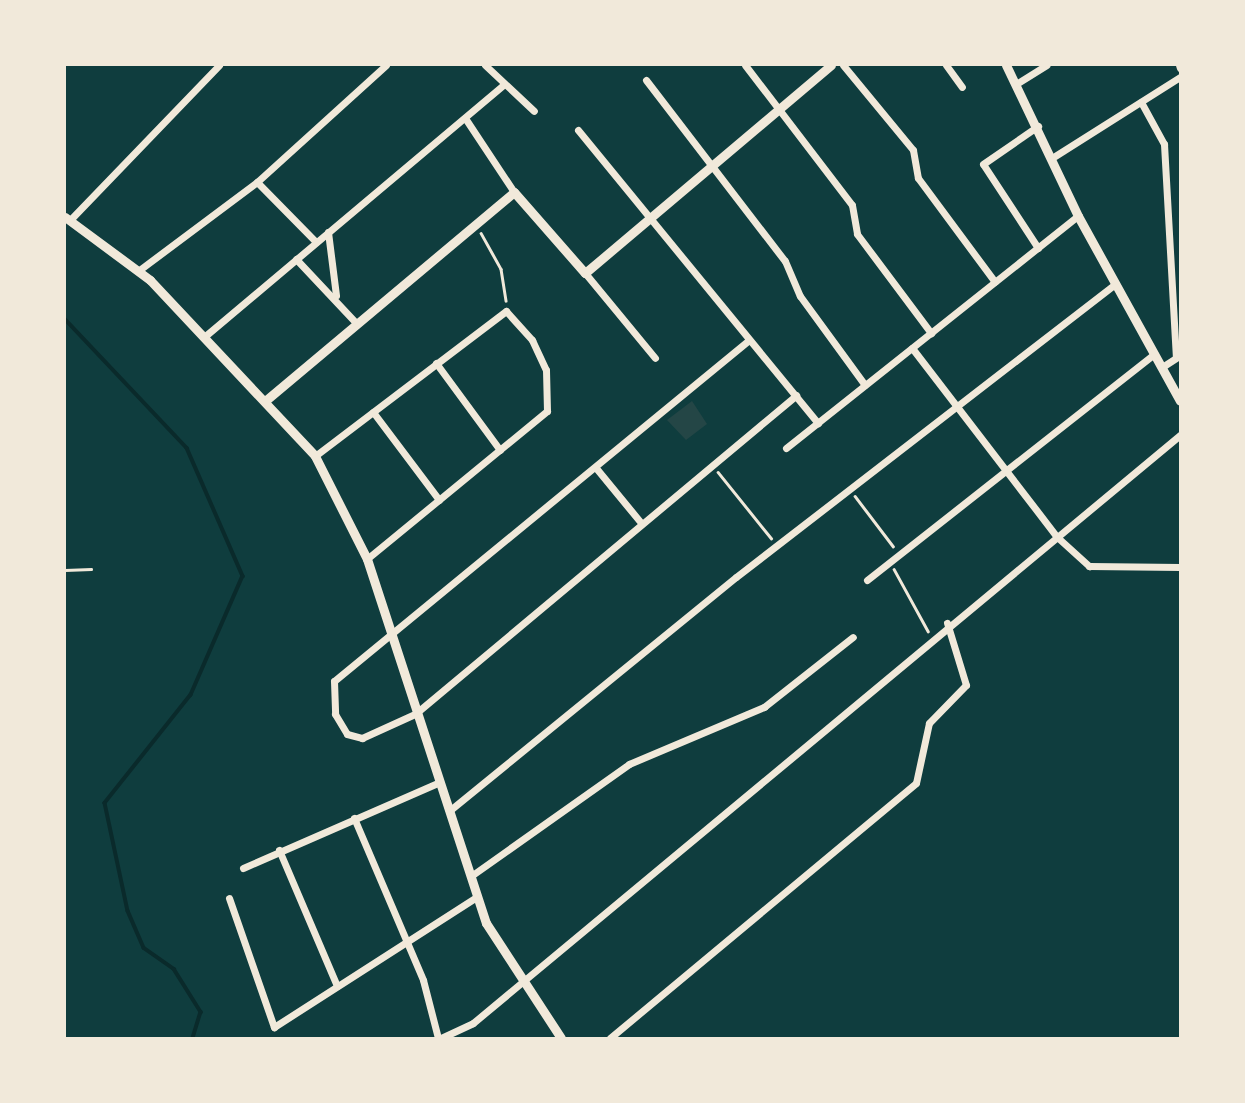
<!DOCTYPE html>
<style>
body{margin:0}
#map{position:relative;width:1245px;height:1103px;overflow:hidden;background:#0f3d3e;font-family:"Archivo Narrow",sans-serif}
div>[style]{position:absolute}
.green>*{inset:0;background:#244646}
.stream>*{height:3.5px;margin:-1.75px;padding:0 1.75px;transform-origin:1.75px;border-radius:1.75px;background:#0a2a2b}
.path>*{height:2.5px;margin:-1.25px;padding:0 1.25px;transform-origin:1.25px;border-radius:1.25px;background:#f1e9da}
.minor>*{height:7px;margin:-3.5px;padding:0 3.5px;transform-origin:3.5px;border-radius:3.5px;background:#f1e9da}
.tertiary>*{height:9px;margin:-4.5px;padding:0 4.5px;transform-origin:4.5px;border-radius:4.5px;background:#f1e9da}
span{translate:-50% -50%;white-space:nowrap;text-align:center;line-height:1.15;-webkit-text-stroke:7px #f1e9da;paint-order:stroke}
.frame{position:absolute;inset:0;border:66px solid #f1e9da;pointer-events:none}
</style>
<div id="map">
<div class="green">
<i style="clip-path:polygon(692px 401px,707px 424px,686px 440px,667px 420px)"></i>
</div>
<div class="stream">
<i style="left:65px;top:319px;width:178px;rotate:46.6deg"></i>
<i style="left:187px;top:448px;width:140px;rotate:66.4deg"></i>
<i style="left:243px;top:576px;width:130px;rotate:113.6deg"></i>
<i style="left:191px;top:695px;width:138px;rotate:128.5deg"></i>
<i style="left:105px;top:803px;width:110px;rotate:78deg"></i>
<i style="left:128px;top:911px;width:40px;rotate:66.6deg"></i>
<i style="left:144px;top:948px;width:37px;rotate:35deg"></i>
<i style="left:174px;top:969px;width:51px;rotate:57.9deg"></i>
<i style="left:201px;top:1012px;width:27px;rotate:107deg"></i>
</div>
<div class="path">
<i style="left:481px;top:233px;width:41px;rotate:60.9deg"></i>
<i style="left:501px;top:269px;width:32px;rotate:81deg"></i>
<i style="left:718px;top:472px;width:85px;rotate:51.2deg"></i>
<i style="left:855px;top:496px;width:63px;rotate:52.8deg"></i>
<i style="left:894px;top:569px;width:71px;rotate:61.3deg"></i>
<i style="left:65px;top:570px;width:26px;rotate:-2deg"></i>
</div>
<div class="minor">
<i style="left:485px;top:65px;width:67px;rotate:43.2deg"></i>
<i style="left:745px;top:65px;width:176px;rotate:52.6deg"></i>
<i style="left:852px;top:205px;width:29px;rotate:80deg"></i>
<i style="left:857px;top:234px;width:124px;rotate:53.2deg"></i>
<i style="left:843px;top:65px;width:110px;rotate:50.5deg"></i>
<i style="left:913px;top:150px;width:28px;rotate:80deg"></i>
<i style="left:918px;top:178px;width:129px;rotate:53.5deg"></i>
<i style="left:946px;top:65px;width:27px;rotate:54deg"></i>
<i style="left:1179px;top:65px;width:3px;rotate:72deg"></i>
<i style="left:646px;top:80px;width:228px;rotate:52.5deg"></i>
<i style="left:785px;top:261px;width:38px;rotate:67deg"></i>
<i style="left:800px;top:296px;width:110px;rotate:53.9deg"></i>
<i style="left:1016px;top:84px;width:36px;rotate:-32deg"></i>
<i style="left:1141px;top:102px;width:48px;rotate:61.3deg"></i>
<i style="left:1164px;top:144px;width:214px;rotate:86.8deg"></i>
<i style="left:1176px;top:358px;width:17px;rotate:147deg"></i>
<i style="left:465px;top:118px;width:89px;rotate:56.5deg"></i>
<i style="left:578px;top:130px;width:379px;rotate:50.7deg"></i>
<i style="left:1055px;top:156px;width:148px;rotate:-32.3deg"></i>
<i style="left:257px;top:182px;width:84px;rotate:45.5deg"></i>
<i style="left:70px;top:220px;width:215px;rotate:-46.1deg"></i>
<i style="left:328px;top:232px;width:64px;rotate:82.8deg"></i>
<i style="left:1038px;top:248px;width:100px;rotate:-123.2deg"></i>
<i style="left:983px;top:164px;width:67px;rotate:-34.6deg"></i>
<i style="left:296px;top:259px;width:89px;rotate:46.8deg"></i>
<i style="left:138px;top:271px;width:149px;rotate:-36.8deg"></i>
<i style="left:257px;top:182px;width:174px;rotate:-42.2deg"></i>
<i style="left:585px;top:273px;width:110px;rotate:50.5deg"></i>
<i style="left:204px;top:337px;width:391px;rotate:-40.1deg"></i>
<i style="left:749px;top:340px;width:537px;rotate:140.59deg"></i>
<i style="left:334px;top:681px;width:33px;rotate:88deg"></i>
<i style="left:335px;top:714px;width:23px;rotate:59deg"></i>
<i style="left:347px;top:734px;width:16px;rotate:15deg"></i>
<i style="left:362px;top:738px;width:58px;rotate:-24.4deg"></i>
<i style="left:415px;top:714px;width:497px;rotate:-39.9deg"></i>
<i style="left:912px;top:348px;width:237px;rotate:52.5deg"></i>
<i style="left:1056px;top:536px;width:45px;rotate:42.3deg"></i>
<i style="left:1089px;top:566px;width:91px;rotate:0.6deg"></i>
<i style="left:436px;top:363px;width:108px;rotate:53.7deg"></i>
<i style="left:373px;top:412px;width:110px;rotate:53.1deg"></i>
<i style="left:786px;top:448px;width:373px;rotate:-38.5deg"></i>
<i style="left:315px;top:456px;width:240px;rotate:-37.2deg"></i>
<i style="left:506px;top:311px;width:39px;rotate:48deg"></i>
<i style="left:532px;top:340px;width:33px;rotate:65deg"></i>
<i style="left:546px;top:370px;width:41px;rotate:88.6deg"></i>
<i style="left:547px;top:411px;width:233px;rotate:140.6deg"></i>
<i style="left:596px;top:468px;width:72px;rotate:50.6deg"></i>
<i style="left:867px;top:580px;width:365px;rotate:-38.2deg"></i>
<i style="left:449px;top:811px;width:370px;rotate:-39.2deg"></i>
<i style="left:736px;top:577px;width:480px;rotate:-37.7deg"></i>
<i style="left:354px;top:818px;width:176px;rotate:66.9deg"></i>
<i style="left:423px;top:980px;width:60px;rotate:75.5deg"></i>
<i style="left:279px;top:850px;width:148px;rotate:66.9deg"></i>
<i style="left:243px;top:868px;width:213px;rotate:-23.6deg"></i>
<i style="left:471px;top:876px;width:194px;rotate:-35.3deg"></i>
<i style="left:629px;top:764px;width:147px;rotate:-22.9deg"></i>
<i style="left:764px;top:707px;width:113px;rotate:-38.2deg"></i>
<i style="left:229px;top:898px;width:137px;rotate:70.8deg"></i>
<i style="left:274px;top:1027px;width:242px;rotate:-32.7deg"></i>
<i style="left:441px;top:1038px;width:35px;rotate:-25deg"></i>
<i style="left:473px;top:1023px;width:920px;rotate:-39.75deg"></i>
<i style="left:610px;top:1038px;width:398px;rotate:-39.8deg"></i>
<i style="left:916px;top:783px;width:61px;rotate:-77.8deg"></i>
<i style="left:929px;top:723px;width:53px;rotate:-45.8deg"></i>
<i style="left:966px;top:685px;width:65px;rotate:-107deg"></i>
</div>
<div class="tertiary">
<i style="left:1006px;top:65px;width:167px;rotate:64.5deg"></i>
<i style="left:1078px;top:216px;width:211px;rotate:61.1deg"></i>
<i style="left:65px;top:217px;width:106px;rotate:36.5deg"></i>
<i style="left:150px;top:280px;width:241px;rotate:46.8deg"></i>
<i style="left:315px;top:456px;width:115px;rotate:63.2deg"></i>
<i style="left:367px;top:559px;width:383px;rotate:71.9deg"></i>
<i style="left:486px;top:923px;width:137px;rotate:56.9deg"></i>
<i style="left:265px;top:401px;width:325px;rotate:-40deg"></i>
<i style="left:514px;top:192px;width:108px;rotate:48.8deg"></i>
<i style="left:585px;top:273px;width:322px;rotate:-40.2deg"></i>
</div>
<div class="frame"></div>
</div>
